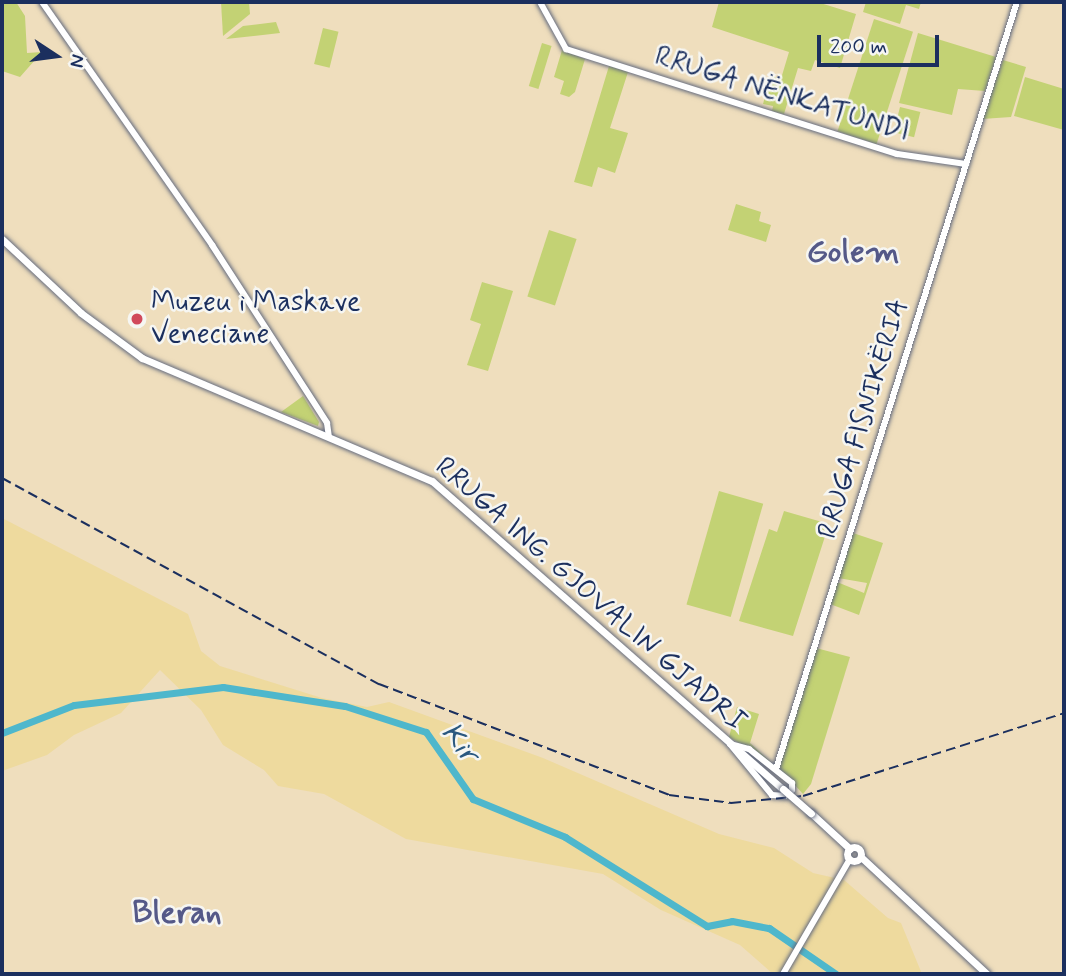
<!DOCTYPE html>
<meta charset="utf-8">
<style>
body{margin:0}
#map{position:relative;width:1066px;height:976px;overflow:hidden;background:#efdebd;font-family:Mynerve,sans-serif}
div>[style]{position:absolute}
.green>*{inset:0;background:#c3d274;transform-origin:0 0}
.sand>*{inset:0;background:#eeda9e}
.river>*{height:7px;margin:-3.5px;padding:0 3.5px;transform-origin:3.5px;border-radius:3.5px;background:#4eb7cc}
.roads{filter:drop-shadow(0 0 2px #656c7f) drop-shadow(0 0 2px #656c7f)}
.minor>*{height:6px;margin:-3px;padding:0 3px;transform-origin:3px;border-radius:3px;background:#fff}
.major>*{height:7px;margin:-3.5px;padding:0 3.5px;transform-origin:3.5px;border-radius:3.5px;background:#fff}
.major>.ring{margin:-3.5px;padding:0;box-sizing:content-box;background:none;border:7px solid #fff;border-radius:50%}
.rail>*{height:2px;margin-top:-1px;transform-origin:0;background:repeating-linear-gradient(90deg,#1b2f5e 0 10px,transparent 0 15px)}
.bridges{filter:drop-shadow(0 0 2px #656c7f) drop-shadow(0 0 2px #656c7f)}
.major-bridge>*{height:7px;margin:-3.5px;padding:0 3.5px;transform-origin:3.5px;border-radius:3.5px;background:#fff}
.dots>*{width:19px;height:19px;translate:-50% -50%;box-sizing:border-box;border:4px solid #f6f6f2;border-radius:50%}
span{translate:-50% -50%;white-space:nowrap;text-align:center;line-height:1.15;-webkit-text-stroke:5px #f6f6f2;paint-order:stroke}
.street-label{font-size:28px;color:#1b2f5e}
.poi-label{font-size:28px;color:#1b2f5e}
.left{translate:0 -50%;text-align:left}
.water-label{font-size:30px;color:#2a587f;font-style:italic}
.quarter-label{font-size:32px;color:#555988;font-weight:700}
.frame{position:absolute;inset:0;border:4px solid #1b2f5e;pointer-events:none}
.north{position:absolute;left:21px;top:21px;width:70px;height:70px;-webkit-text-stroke:5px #f6f6f2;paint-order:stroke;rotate:103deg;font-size:19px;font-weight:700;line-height:28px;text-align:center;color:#1b2f5e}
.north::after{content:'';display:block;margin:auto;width:24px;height:32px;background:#1b2f5e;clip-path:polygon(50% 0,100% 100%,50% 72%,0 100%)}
.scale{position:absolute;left:817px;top:35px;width:122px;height:32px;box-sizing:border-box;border:4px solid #1b2f5e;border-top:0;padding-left:9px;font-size:21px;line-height:24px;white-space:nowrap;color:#1b2f5e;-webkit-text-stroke:5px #f6f6f2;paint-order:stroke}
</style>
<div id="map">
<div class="green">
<i style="clip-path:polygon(2px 2px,16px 2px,25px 16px,27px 53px,42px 52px,20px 77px,2px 71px)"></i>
<i style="clip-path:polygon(221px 2px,249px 2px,250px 14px,223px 36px)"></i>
<i style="clip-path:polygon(719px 2px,817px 2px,856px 14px,840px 68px,815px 60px,811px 71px,798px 68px,784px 114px,772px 111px,773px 106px,763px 104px,768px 85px,772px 74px,780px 82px,789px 52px,712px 27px)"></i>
<i style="clip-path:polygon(866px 2px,921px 2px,919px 9px,906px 5px,900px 24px,863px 12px)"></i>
<i style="left:874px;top:19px;width:41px;height:118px;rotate:18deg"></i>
<i style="clip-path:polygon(276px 22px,280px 33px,226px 39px,243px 26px)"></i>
<i style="left:323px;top:28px;width:16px;height:37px;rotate:14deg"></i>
<i style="clip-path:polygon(918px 33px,996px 57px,985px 91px,958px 89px,952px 115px,899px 103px)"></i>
<i style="left:542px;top:43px;width:10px;height:45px;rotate:17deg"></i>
<i style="clip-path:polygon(562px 50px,585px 59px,575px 92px,569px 97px,560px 94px,564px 81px,554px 77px)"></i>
<i style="clip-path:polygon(1003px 60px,1026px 67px,1011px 117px,982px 119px)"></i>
<i style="clip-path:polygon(609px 66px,628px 72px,610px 128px,628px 133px,615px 173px,598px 167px,592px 187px,574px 182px)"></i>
<i style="clip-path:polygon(1025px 77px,1064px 89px,1064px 130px,1014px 116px)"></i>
<i style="left:900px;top:107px;width:21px;height:26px;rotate:14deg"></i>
<i style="clip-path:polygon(736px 204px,761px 212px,759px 221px,771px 225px,766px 242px,728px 230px)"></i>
<i style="left:549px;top:230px;width:29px;height:70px;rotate:18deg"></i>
<i style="clip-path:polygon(482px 282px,513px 291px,488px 371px,467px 365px,481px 324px,470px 320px)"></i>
<i style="clip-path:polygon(303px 396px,319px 422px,318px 426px,281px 412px)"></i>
<i style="left:719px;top:491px;width:46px;height:118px;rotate:16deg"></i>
<i style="clip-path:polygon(784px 511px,829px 524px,793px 636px,739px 621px,769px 529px,777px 532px)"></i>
<i style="clip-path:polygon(853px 533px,883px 543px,859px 615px,830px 604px,837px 582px,864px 593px,867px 583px,838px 578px)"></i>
<i style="clip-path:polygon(816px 648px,850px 657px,811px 784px,803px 794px,779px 768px)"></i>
<i style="clip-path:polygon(737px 707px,759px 714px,750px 743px,773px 764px,729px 737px)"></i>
</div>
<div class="sand">
<i style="clip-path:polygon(2px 518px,188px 614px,201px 651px,220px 666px,322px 698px,367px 707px,389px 702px,543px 758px,719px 834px,774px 848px,813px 873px,844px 880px,888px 918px,901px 923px,922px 974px,773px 974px,740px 945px,661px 910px,603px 874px,406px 839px,324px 794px,278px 786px,264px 770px,223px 745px,201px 710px,160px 670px,121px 713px,74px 735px,47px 755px,2px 771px)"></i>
</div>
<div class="river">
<i style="left:2px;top:733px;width:77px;rotate:-21.3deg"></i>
<i style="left:74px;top:705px;width:150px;rotate:-6.9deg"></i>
<i style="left:223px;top:687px;width:123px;rotate:8.9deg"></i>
<i style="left:345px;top:706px;width:85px;rotate:17.8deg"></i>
<i style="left:426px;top:732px;width:82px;rotate:55deg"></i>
<i style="left:473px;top:799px;width:100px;rotate:22.4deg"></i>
<i style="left:565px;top:837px;width:168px;rotate:32.1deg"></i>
<i style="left:707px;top:926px;width:25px;rotate:-11deg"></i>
<i style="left:732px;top:921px;width:38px;rotate:11deg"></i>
<i style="left:769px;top:928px;width:81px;rotate:34.5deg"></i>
</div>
<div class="roads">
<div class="minor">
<i style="left:42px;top:2px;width:297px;rotate:55deg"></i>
<i style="left:212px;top:245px;width:212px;rotate:57.1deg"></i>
<i style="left:327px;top:423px;width:14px;rotate:82deg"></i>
<i style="left:540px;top:2px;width:54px;rotate:61deg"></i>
<i style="left:566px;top:49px;width:347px;rotate:17.6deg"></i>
<i style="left:897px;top:154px;width:70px;rotate:8.2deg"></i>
<i style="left:730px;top:744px;width:20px;rotate:15deg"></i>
<i style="left:749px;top:749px;width:55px;rotate:38.3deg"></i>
<i style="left:792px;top:783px;width:7px;rotate:90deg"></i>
<i style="left:792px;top:790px;width:9px;rotate:139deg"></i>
<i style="left:785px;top:796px;width:13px;rotate:-176deg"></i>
<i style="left:772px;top:795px;width:66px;rotate:-129.5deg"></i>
<i style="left:776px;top:769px;width:804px;rotate:-72.56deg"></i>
<i style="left:783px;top:974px;width:133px;rotate:-59.8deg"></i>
</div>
<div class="major">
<i style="left:2px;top:239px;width:108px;rotate:43.1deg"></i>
<i style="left:81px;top:313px;width:76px;rotate:36.4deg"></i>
<i style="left:142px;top:358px;width:315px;rotate:23deg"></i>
<i style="left:432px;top:481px;width:467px;rotate:41.3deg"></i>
<i style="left:811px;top:813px;width:53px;rotate:42.7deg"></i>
<i class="ring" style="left:847px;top:847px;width:7px;height:7px"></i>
<i style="left:861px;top:857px;width:172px;rotate:42.9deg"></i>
</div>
</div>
<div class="rail">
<i style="left:2px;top:478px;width:430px;rotate:28.7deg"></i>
<i style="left:379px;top:684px;width:311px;rotate:20.9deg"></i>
<i style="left:669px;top:795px;width:63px;rotate:7.4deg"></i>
<i style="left:731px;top:803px;width:72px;rotate:-5.6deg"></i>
<i style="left:803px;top:796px;width:274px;rotate:-17.6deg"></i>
</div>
<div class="bridges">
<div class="major-bridge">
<i style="left:783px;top:789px;width:37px;rotate:41deg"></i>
</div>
</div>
<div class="dots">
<i style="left:137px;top:319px;background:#d1495b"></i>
</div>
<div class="street-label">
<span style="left:782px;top:95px;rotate:17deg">RRUGA NËNKATUNDI</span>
<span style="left:864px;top:419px;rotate:-73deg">RRUGA FISNIKËRIA</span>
<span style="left:590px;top:595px;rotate:41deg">RRUGA ING. GJOVALIN GJADRI</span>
</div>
<div class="poi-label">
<span class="left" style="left:151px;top:319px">Muzeu i Maskave<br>Veneciane</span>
</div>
<div class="water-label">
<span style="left:459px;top:743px;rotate:52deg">Kir</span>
</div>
<div class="quarter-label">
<span style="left:853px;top:252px">Golem</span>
<span style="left:177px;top:913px">Bleran</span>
</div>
<div class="frame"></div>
<div class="north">N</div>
<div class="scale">200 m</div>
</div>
